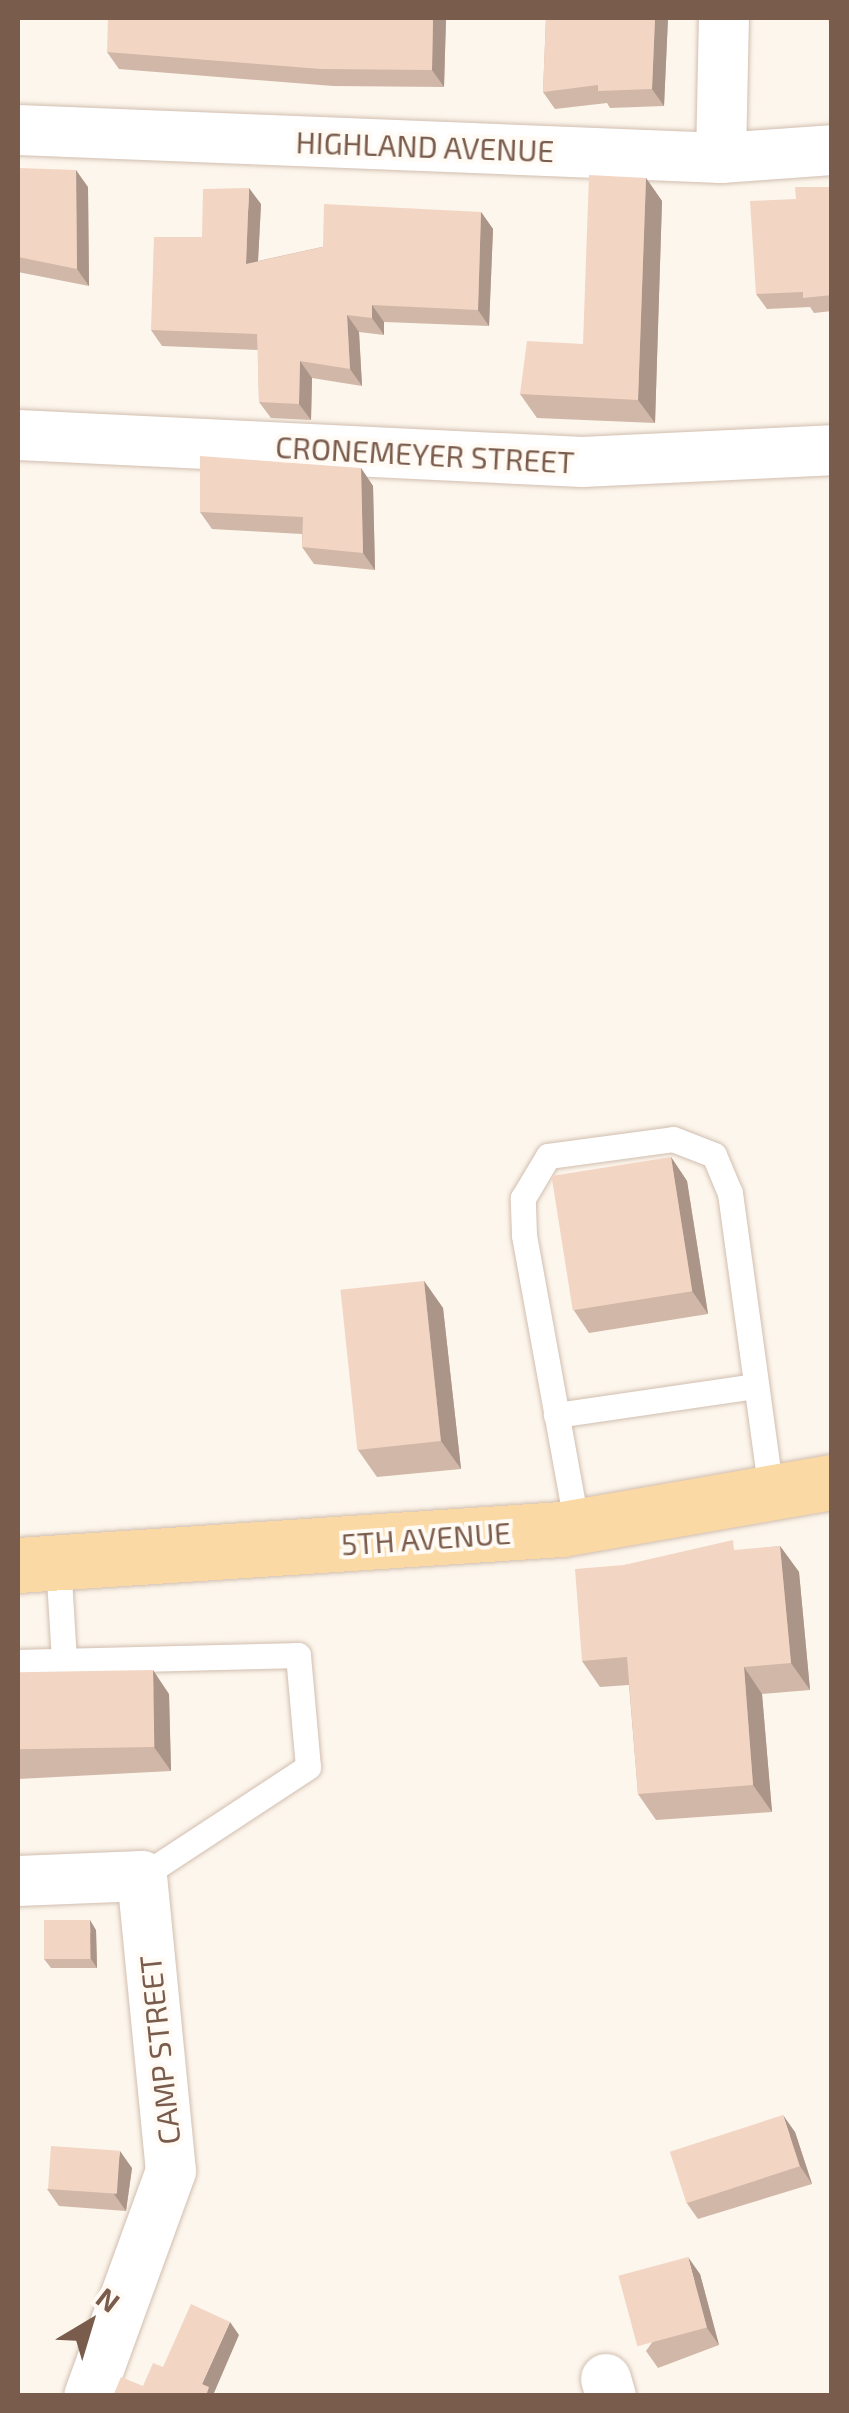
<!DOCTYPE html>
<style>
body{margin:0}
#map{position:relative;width:849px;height:2413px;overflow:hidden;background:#fdf6ec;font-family:"Exo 2",sans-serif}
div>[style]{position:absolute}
.roads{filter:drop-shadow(0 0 2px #d1beb0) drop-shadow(0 0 2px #d1beb0)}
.service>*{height:25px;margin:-12.5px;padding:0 12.5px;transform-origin:12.5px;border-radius:12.5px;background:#fff}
.minor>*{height:50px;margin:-25px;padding:0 25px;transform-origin:25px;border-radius:25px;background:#fff}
.primary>*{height:55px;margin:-27.5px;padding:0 27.5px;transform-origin:27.5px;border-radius:27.5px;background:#fbd9a5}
.wall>*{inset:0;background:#d1b7a8}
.shaded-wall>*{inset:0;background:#aa9588}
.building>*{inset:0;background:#f3d5c3;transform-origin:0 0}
span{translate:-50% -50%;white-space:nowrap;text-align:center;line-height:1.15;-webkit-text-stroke:8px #fffaf3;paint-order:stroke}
.street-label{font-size:30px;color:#7a5c4d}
.frame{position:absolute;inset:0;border:20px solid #7a5c4d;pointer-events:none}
.north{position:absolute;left:40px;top:2273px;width:100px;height:100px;-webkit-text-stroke:8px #fffaf3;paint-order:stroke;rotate:38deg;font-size:28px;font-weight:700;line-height:40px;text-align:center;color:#7a5c4d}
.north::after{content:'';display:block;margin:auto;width:35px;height:45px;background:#7a5c4d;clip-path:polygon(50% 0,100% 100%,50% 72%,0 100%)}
</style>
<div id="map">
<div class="roads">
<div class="service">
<i style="left:556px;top:1415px;width:200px;rotate:-8.3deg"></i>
<i style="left:577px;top:1527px;width:297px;rotate:-100.3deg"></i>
<i style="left:524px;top:1235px;width:37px;rotate:-92deg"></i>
<i style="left:523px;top:1198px;width:49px;rotate:-59.2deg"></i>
<i style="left:548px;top:1156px;width:126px;rotate:-7.7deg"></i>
<i style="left:673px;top:1139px;width:44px;rotate:21.3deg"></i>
<i style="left:714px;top:1155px;width:41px;rotate:67.2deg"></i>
<i style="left:730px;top:1193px;width:302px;rotate:82.2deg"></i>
<i style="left:58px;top:1562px;width:98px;rotate:86.5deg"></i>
<i style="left:18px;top:1662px;width:280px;rotate:-1.4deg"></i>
<i style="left:298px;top:1655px;width:112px;rotate:84.9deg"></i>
<i style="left:308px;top:1767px;width:199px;rotate:146.7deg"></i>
</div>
<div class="minor">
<i style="left:18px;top:130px;width:704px;rotate:2.28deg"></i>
<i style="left:721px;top:158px;width:111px;rotate:-4.1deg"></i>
<i style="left:721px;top:158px;width:140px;rotate:-88.8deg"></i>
<i style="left:18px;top:435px;width:565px;rotate:2.74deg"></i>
<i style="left:582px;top:462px;width:250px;rotate:-2.7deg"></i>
<i style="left:18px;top:1881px;width:124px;rotate:-2.3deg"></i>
<i style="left:142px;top:1876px;width:296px;rotate:84.4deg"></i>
<i style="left:171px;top:2171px;width:239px;rotate:110deg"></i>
<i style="left:606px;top:2379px;width:18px;rotate:74deg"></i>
</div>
<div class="primary">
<i style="left:18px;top:1565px;width:545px;rotate:-3.79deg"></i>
<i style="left:562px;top:1529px;width:274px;rotate:-9.9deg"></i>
</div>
</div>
<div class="wall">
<i style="clip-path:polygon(446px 18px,444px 87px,333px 86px,119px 69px,107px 52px)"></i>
<i style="clip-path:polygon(546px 18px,668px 18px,664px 106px,610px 108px,607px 103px,555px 109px,543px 92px)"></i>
<i style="clip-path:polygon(18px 168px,88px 187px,89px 286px,18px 272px)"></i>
<i style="clip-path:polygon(646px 178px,662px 201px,655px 423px,537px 418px,520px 394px,583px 344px)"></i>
<i style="clip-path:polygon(832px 187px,832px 311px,814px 313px,810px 307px,767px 309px,756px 294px,796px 199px)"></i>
<i style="clip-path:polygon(261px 204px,258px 261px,481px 212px,493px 229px,489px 326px,384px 322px,384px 335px,359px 332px,362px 386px,312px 378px,311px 420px,271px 418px,259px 402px,258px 350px,162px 346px,151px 330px,202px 237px)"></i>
<i style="clip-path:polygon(361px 468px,373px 486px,375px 570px,314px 564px,302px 547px,302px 534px,212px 529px,200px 512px)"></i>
<i style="clip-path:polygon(671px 1157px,687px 1181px,708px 1314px,589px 1333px,573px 1309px)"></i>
<i style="clip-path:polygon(424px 1281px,443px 1308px,461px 1469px,377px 1477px,358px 1450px)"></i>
<i style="clip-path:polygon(780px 1546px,799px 1572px,810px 1690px,762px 1694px,772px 1812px,656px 1820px,638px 1794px,629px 1685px,600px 1687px,582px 1661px,624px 1565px)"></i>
<i style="clip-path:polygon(18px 1673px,169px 1694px,171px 1771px,18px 1779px)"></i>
<i style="clip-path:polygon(96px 1930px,97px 1968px,51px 1968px,44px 1959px)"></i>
<i style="clip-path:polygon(795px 2132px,812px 2184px,698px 2219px,686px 2202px)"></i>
<i style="clip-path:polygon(132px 2168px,126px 2211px,59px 2206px,47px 2189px)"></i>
<i style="clip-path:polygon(700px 2274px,719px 2345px,658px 2368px,646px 2351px)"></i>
</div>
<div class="shaded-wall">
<i style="clip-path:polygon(433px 18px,446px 18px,444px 87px,432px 70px)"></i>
<i style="clip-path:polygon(655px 18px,668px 18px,664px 106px,652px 89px)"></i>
<i style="clip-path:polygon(76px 170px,88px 187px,89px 286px,77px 269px)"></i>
<i style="clip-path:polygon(646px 178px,662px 201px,655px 423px,638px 400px)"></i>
<i style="clip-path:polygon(249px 188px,261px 204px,257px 280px,246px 264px)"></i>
<i style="clip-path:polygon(481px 212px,493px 229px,489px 326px,478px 310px)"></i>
<i style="clip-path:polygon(372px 305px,384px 322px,384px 335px,372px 318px)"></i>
<i style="clip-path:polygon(347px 315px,359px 332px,362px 386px,350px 369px)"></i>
<i style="clip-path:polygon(300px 361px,312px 378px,311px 420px,299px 404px)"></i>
<i style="clip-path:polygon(361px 468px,373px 486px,375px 570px,363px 553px)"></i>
<i style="clip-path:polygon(671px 1157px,687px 1181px,708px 1314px,692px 1291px)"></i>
<i style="clip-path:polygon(424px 1281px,443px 1308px,461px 1469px,441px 1441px)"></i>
<i style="clip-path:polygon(780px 1546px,799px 1572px,810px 1690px,791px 1663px)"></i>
<i style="clip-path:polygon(744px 1667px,762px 1694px,772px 1812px,753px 1785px)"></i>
<i style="clip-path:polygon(153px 1670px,169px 1694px,171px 1771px,154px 1747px)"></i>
<i style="clip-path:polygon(90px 1920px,96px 1930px,97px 1968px,91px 1959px)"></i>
<i style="clip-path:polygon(783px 2115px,795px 2132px,812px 2184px,800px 2166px)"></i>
<i style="clip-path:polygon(120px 2151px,132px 2168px,126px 2211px,114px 2194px)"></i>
<i style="clip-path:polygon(688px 2257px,700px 2274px,719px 2345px,707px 2328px)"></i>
<i style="clip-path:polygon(230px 2322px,239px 2335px,214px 2393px,215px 2396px,206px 2396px,202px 2384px)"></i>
</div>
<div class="building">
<i style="clip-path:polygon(108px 18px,433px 18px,432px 70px,321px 69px,107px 52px)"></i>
<i style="clip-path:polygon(546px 18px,655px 18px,652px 89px,598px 91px,598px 85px,543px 92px)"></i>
<i style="clip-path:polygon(828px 18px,832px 18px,832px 42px)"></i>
<i style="clip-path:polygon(18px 168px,76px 170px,77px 269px,18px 257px)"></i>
<i style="clip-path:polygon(589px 175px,646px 178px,638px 400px,520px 394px,527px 341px,583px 344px)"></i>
<i style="clip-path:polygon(795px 187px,832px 187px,832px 295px,803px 298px,803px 292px,756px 294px,750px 201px,796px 199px)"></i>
<i style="clip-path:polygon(249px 188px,246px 264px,323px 247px,324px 204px,481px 212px,478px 310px,372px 305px,372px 318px,347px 315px,350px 369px,300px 361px,299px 404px,259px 402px,257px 334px,151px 330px,154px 237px,202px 237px,203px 189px)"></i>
<i style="clip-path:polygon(200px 456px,361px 468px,363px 553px,302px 547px,303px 517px,200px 512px)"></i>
<i style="left:671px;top:1157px;width:136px;height:121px;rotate:81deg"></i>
<i style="left:424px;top:1281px;width:161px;height:84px;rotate:84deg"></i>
<i style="clip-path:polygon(733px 1540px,734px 1550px,780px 1546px,791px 1663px,744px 1667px,753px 1785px,638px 1794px,627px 1657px,582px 1661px,575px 1569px,624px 1565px)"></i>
<i style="left:153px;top:1670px;width:77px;height:135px;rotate:89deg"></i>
<i style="left:44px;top:1920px;width:46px;height:39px"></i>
<i style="left:783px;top:2115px;width:54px;height:119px;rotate:72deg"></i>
<i style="left:51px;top:2146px;width:69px;height:43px;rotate:4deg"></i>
<i style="left:688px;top:2257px;width:73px;height:72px;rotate:75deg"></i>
<i style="clip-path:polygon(191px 2304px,230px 2322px,202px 2384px,209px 2387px,206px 2396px,113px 2396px,121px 2377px,143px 2386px,153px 2363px,163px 2367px)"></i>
</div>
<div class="street-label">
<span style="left:425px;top:146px;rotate:2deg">HIGHLAND AVENUE</span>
<span style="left:425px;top:454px;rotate:3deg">CRONEMEYER STREET</span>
<span style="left:426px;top:1538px;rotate:-4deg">5TH AVENUE</span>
<span style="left:159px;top:2050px;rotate:-96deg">CAMP STREET</span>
</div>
<div class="frame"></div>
<div class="north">N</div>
</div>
